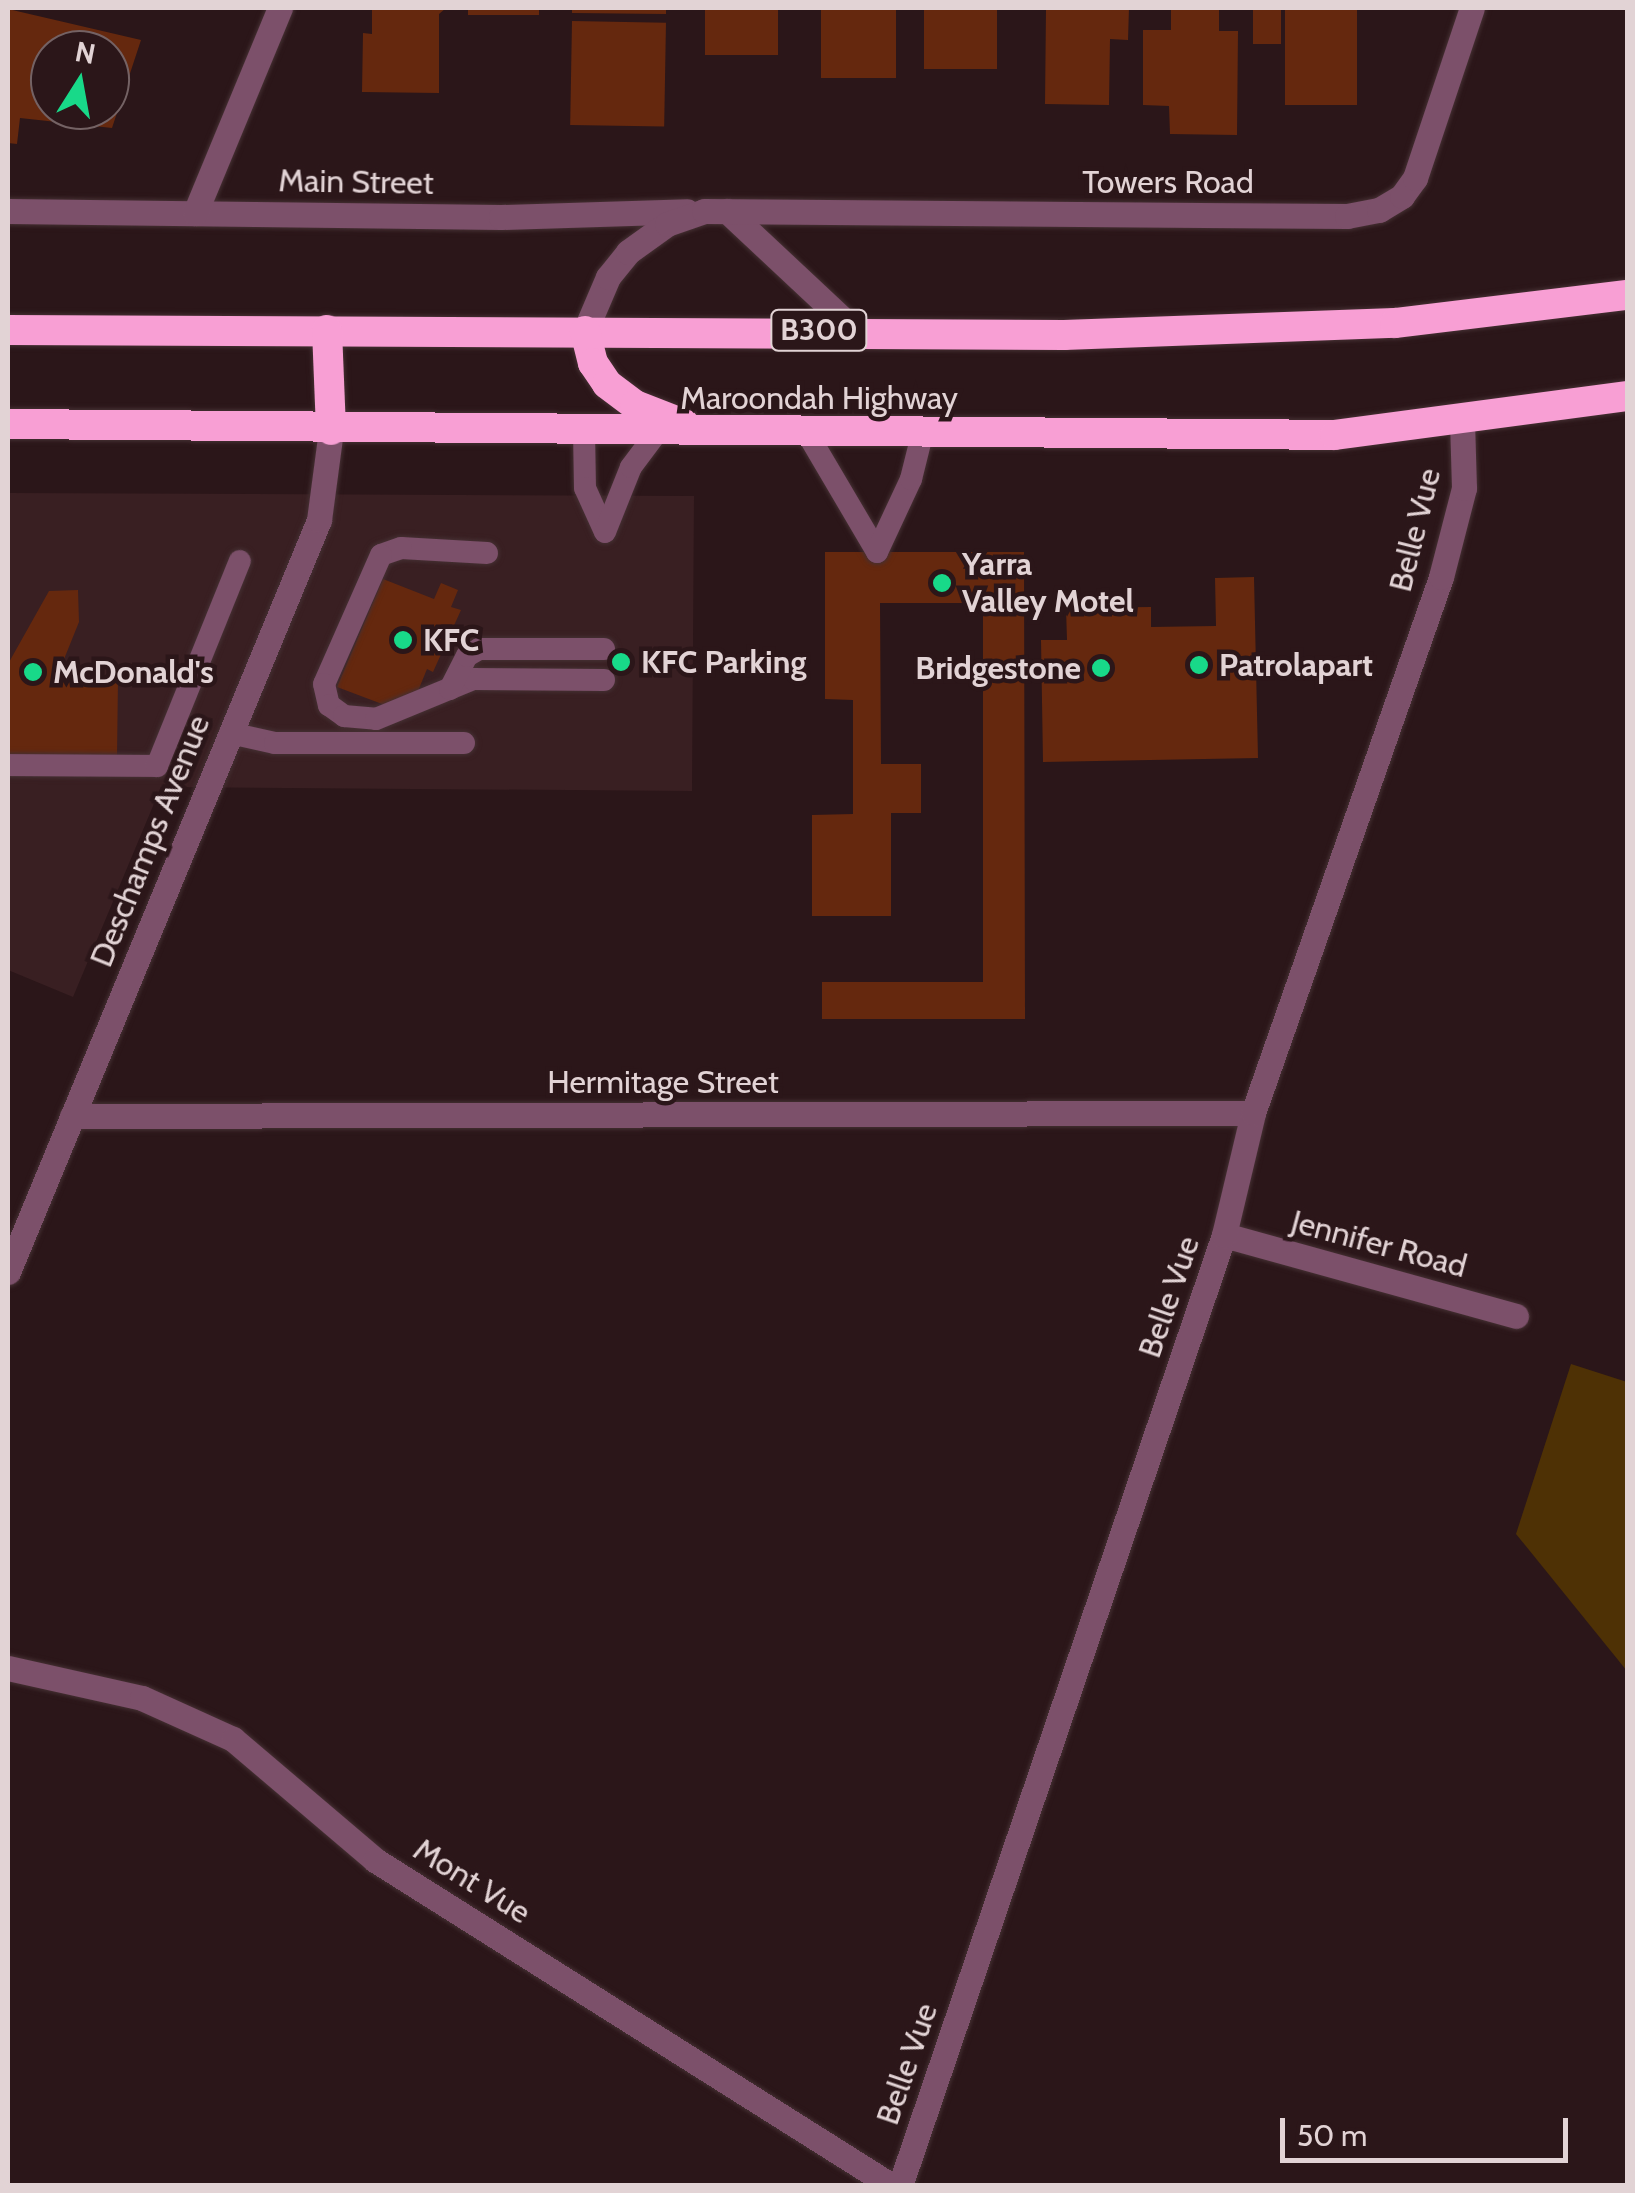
<!DOCTYPE html>
<style>
body{margin:0}
#map{position:relative;width:1635px;height:2193px;overflow:hidden;background:#2b1619;font-family:Cabin,sans-serif}
div>[style]{position:absolute}
.built>*{inset:0;background:#391f22}
.green>*{inset:0;background:#4e3105}
.building>*{inset:0;background:#65280e;transform-origin:0 0}
.roads{filter:drop-shadow(0 0 2px #453033) drop-shadow(0 0 2px #453033)}
.lane>*{height:22px;margin:-11px;padding:0 11px;transform-origin:11px;border-radius:11px;background:#7c506a}
.street>*{height:25px;margin:-12.5px;padding:0 12.5px;transform-origin:12.5px;border-radius:12.5px;background:#7c506a}
.highway>*{height:30px;margin:-15px;padding:0 15px;transform-origin:15px;border-radius:15px;background:#f89fd4}
.dots>*{width:28px;height:28px;translate:-50% -50%;box-sizing:border-box;border:5px solid #2b1619;border-radius:50%}
span{translate:-50% -50%;white-space:nowrap;text-align:center;line-height:1.15;-webkit-text-stroke:9px #2b1619;paint-order:stroke}
.shield-label span{padding:2px 8px;background:#2b1619;border:2px solid;border-radius:8px;-webkit-text-stroke-width:0}
.shield-label{font-size:30px;color:#e2d3d5;font-weight:700}
.street-label{font-size:32px;color:#e2d3d5}
.poi-label{font-size:32px;color:#e2d3d5;font-weight:700}
.left{translate:0 -50%;text-align:left}
.right{translate:-100% -50%;text-align:right}
.frame{position:absolute;inset:0;border:10px solid #e2d3d5;pointer-events:none}
.north{position:absolute;left:30px;top:30px;width:100px;height:100px;box-sizing:border-box;background:#2b1619;border:2px solid #746264;border-radius:50%;rotate:11deg;font-size:28px;font-weight:700;line-height:40px;text-align:center;color:#e2d3d5}
.north::after{content:'';display:block;margin:auto;width:35px;height:45px;background:#18d989;clip-path:polygon(50% 0,100% 100%,50% 72%,0 100%)}
.scale{position:absolute;left:1280px;top:2118px;width:288px;height:45px;box-sizing:border-box;border:5px solid #e2d3d5;border-top:0;padding-left:12px;font-size:30px;line-height:35px;white-space:nowrap;color:#e2d3d5;-webkit-text-stroke:8px #2b1619;paint-order:stroke}
</style>
<div id="map">
<div class="built">
<i style="clip-path:polygon(8px 493px,694px 496px,692px 791px,161px 787px,73px 997px,8px 970px)"></i>
</div>
<div class="green">
<i style="clip-path:polygon(1571px 1364px,1627px 1382px,1627px 1671px,1516px 1534px)"></i>
</div>
<div class="building">
<i style="clip-path:polygon(372px 8px,446px 8px,439px 14px,439px 93px,362px 92px,363px 33px,372px 34px)"></i>
<i style="left:468px;top:8px;width:71px;height:7px"></i>
<i style="clip-path:polygon(572px 8px,666px 8px,666px 14px,572px 13px)"></i>
<i style="left:705px;top:8px;width:73px;height:47px"></i>
<i style="left:821px;top:8px;width:75px;height:70px"></i>
<i style="left:924px;top:8px;width:73px;height:61px"></i>
<i style="clip-path:polygon(1046px 8px,1129px 8px,1128px 40px,1110px 39px,1109px 105px,1045px 104px)"></i>
<i style="clip-path:polygon(1171px 8px,1219px 8px,1219px 31px,1238px 31px,1237px 135px,1170px 134px,1169px 106px,1143px 105px,1143px 30px,1171px 30px)"></i>
<i style="left:1253px;top:8px;width:28px;height:36px"></i>
<i style="left:1285px;top:8px;width:72px;height:97px"></i>
<i style="clip-path:polygon(evenodd,8px 9px,141px 40px,112px 128px,20px 118px,17px 144px,8px 143px,8px 9px,50px 50px,110px 50px,110px 110px,50px 110px,50px 50px)"></i>
<i style="left:572px;top:21px;width:94px;height:104px;rotate:1deg"></i>
<i style="clip-path:polygon(825px 552px,1024px 552px,1025px 1019px,822px 1019px,822px 982px,983px 982px,983px 603px,880px 603px,881px 764px,921px 764px,921px 813px,891px 813px,891px 916px,812px 916px,812px 815px,853px 814px,853px 700px,825px 699px)"></i>
<i style="clip-path:polygon(1254px 577px,1258px 758px,1043px 762px,1041px 640px,1067px 640px,1066px 608px,1151px 607px,1151px 627px,1216px 626px,1215px 578px)"></i>
<i style="clip-path:polygon(383px 579px,434px 599px,441px 583px,458px 590px,451px 607px,461px 610px,433px 672px,427px 669px,416px 696px,390px 707px,337px 687px)"></i>
<i style="clip-path:polygon(78px 590px,79px 622px,56px 679px,118px 680px,117px 757px,8px 767px,8px 664px,49px 591px)"></i>
</div>
<div class="roads">
<div class="lane">
<i style="left:584px;top:431px;width:57px;rotate:89deg"></i>
<i style="left:585px;top:488px;width:48px;rotate:65.6deg"></i>
<i style="left:807px;top:433px;width:138px;rotate:59.5deg"></i>
<i style="left:877px;top:552px;width:81px;rotate:-65deg"></i>
<i style="left:911px;top:479px;width:45px;rotate:-76deg"></i>
<i style="left:605px;top:532px;width:70px;rotate:-68.2deg"></i>
<i style="left:631px;top:467px;width:45px;rotate:-53.1deg"></i>
<i style="left:487px;top:553px;width:86px;rotate:-176.7deg"></i>
<i style="left:401px;top:548px;width:21px;rotate:161deg"></i>
<i style="left:381px;top:555px;width:141px;rotate:113.8deg"></i>
<i style="left:324px;top:684px;width:22px;rotate:77deg"></i>
<i style="left:329px;top:705px;width:19px;rotate:36deg"></i>
<i style="left:344px;top:716px;width:32px;rotate:5deg"></i>
<i style="left:376px;top:719px;width:105px;rotate:-22.4deg"></i>
<i style="left:473px;top:679px;width:131px;rotate:0.4deg"></i>
<i style="left:450px;top:689px;width:37px;rotate:-63deg"></i>
<i style="left:467px;top:656px;width:14px;rotate:-30deg"></i>
<i style="left:479px;top:649px;width:125px"></i>
<i style="left:230px;top:733px;width:46px;rotate:12.5deg"></i>
<i style="left:275px;top:743px;width:189px"></i>
<i style="left:8px;top:765px;width:149px;rotate:0.4deg"></i>
<i style="left:157px;top:766px;width:221px;rotate:-68deg"></i>
</div>
<div class="street">
<i style="left:8px;top:211px;width:493px;rotate:0.7deg"></i>
<i style="left:501px;top:217px;width:186px;rotate:-1.8deg"></i>
<i style="left:727px;top:211px;width:174px;rotate:43.1deg"></i>
<i style="left:195px;top:213px;width:222px;rotate:-67.5deg"></i>
<i style="left:585px;top:331px;width:59px;rotate:-66.9deg"></i>
<i style="left:608px;top:277px;width:32px;rotate:-51deg"></i>
<i style="left:628px;top:252px;width:48px;rotate:-35.7deg"></i>
<i style="left:667px;top:224px;width:39px;rotate:-19deg"></i>
<i style="left:704px;top:211px;width:643px;rotate:0.45deg"></i>
<i style="left:1347px;top:216px;width:33px;rotate:-11deg"></i>
<i style="left:1379px;top:210px;width:27px;rotate:-31deg"></i>
<i style="left:1402px;top:196px;width:22px;rotate:-54deg"></i>
<i style="left:1415px;top:178px;width:179px;rotate:-71.5deg"></i>
<i style="left:72px;top:1116px;width:1181px;rotate:-0.15deg"></i>
<i style="left:1224px;top:1235px;width:303px;rotate:15.5deg"></i>
<i style="left:8px;top:1272px;width:814px;rotate:-67.53deg"></i>
<i style="left:319px;top:520px;width:91px;rotate:-82.4deg"></i>
<i style="left:8px;top:1668px;width:137px;rotate:12.6deg"></i>
<i style="left:142px;top:1698px;width:100px;rotate:24.3deg"></i>
<i style="left:233px;top:1739px;width:187px;rotate:40.4deg"></i>
<i style="left:375px;top:1860px;width:611px;rotate:32.23deg"></i>
<i style="left:900px;top:2186px;width:1005px;rotate:-71.19deg"></i>
<i style="left:1224px;top:1235px;width:125px;rotate:-76.6deg"></i>
<i style="left:1253px;top:1113px;width:568px;rotate:-70.67deg"></i>
<i style="left:1441px;top:577px;width:92px;rotate:-75.5deg"></i>
<i style="left:1464px;top:488px;width:66px;rotate:-91.7deg"></i>
</div>
<div class="highway">
<i style="left:8px;top:330px;width:1056px;rotate:0.27deg"></i>
<i style="left:1064px;top:335px;width:331px;rotate:-2.1deg"></i>
<i style="left:1395px;top:323px;width:235px;rotate:-6.9deg"></i>
<i style="left:327px;top:330px;width:100px;rotate:87.7deg"></i>
<i style="left:585px;top:331px;width:33px;rotate:76deg"></i>
<i style="left:593px;top:363px;width:25px;rotate:56deg"></i>
<i style="left:607px;top:384px;width:35px;rotate:37deg"></i>
<i style="left:635px;top:405px;width:53px;rotate:21.2deg"></i>
<i style="left:8px;top:424px;width:1327px;rotate:0.47deg"></i>
<i style="left:1335px;top:435px;width:296px;rotate:-7.6deg"></i>
</div>
</div>
<div class="dots">
<i style="left:942px;top:583px;background:#18d989"></i>
<i style="left:403px;top:640px;background:#18d989"></i>
<i style="left:621px;top:662px;background:#18d989"></i>
<i style="left:1199px;top:665px;background:#18d989"></i>
<i style="left:1101px;top:668px;background:#18d989"></i>
<i style="left:33px;top:672px;background:#18d989"></i>
</div>
<div class="shield-label">
<span style="left:819px;top:330px">B300</span>
</div>
<div class="street-label">
<span style="left:356px;top:182px;rotate:1deg">Main Street</span>
<span style="left:1168px;top:182px">Towers Road</span>
<span style="left:819px;top:398px">Maroondah Highway</span>
<span style="left:1415px;top:530px;rotate:-76deg">Belle Vue</span>
<span style="left:150px;top:841px;rotate:-68deg">Deschamps Avenue</span>
<span style="left:663px;top:1082px">Hermitage Street</span>
<span style="left:1379px;top:1244px;rotate:15deg">Jennifer Road</span>
<span style="left:1169px;top:1297px;rotate:-71deg">Belle Vue</span>
<span style="left:472px;top:1881px;rotate:32deg">Mont Vue</span>
<span style="left:907px;top:2064px;rotate:-71deg">Belle Vue</span>
</div>
<div class="poi-label">
<span class="left" style="left:962px;top:583px">Yarra<br>Valley Motel</span>
<span class="left" style="left:423px;top:640px">KFC</span>
<span class="left" style="left:641px;top:662px">KFC Parking</span>
<span class="left" style="left:1219px;top:665px">Patrolapart</span>
<span class="right" style="left:1081px;top:668px">Bridgestone</span>
<span class="left" style="left:53px;top:672px">McDonald's</span>
</div>
<div class="frame"></div>
<div class="north">N</div>
<div class="scale">50 m</div>
</div>
